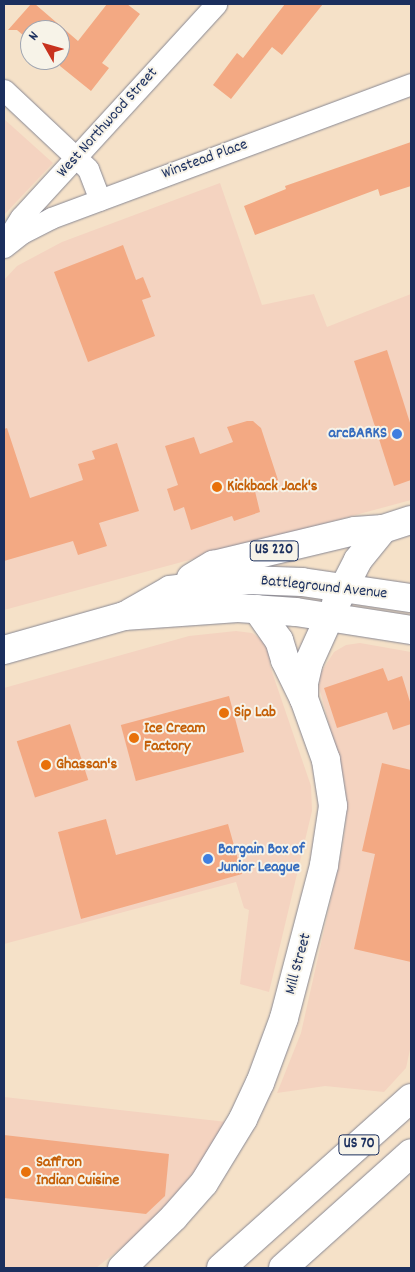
<!DOCTYPE html>
<style>
body{margin:0}
#map{position:relative;width:415px;height:1272px;overflow:hidden;background:#f5e1c8;font-family:Dekko,sans-serif}
div>[style]{position:absolute}
.built>*{inset:0;background:#f4d3c0}
.building>*{inset:0;background:#f3a983;transform-origin:0 0}
.roads{filter:drop-shadow(0 0 1px #888893) drop-shadow(0 0 1px #888893)}
.street>*{height:21px;margin:-10.5px;padding:0 10.5px;transform-origin:10.5px;border-radius:10.5px;background:#fff}
.secondary>*{height:28px;margin:-14px;padding:0 14px;transform-origin:14px;border-radius:14px;background:#fff}
.primary>*{height:28px;margin:-14px;padding:0 14px;transform-origin:14px;border-radius:14px;background:#fff}
.highway>*{height:28px;margin:-14px;padding:0 14px;transform-origin:14px;border-radius:14px;background:#fff}
.dots>*{width:14px;height:14px;translate:-50% -50%;box-sizing:border-box;border:2px solid #f7f3e8;border-radius:50%}
span{translate:-50% -50%;white-space:nowrap;text-align:center;line-height:1.15;-webkit-text-stroke:4px #f7f3e8;paint-order:stroke}
.shield-label span{padding:1px 4px;background:#f7f3e8;border:1px solid;border-radius:4px;-webkit-text-stroke-width:0}
.shield-label{font-size:15px;color:#1b2f5e;font-weight:700}
.street-label{font-size:16px;color:#1b2f5e}
.shop-label{font-size:16px;color:#366cbe;font-weight:700}
.right{translate:-100% -50%;text-align:right}
.left{translate:0 -50%;text-align:left}
.food-label{font-size:16px;color:#c56008;font-weight:700}
.frame{position:absolute;inset:0;border:5px solid #1b2f5e;pointer-events:none}
.north{position:absolute;left:20px;top:20px;width:50px;height:50px;box-sizing:border-box;background:#f7f3e8;border:1px solid #9fa5b1;border-radius:50%;rotate:308deg;font-size:14px;font-weight:700;line-height:20px;text-align:center;color:#1b2f5e}
.north::after{content:'';display:block;margin:auto;width:18px;height:22px;background:#c8321e;clip-path:polygon(50% 0,100% 100%,50% 72%,0 100%)}
</style>
<div id="map">
<div class="built">
<i style="clip-path:polygon(4px 119px,53px 163px,4px 215px)"></i>
<i style="clip-path:polygon(220px 183px,262px 305px,314px 294px,327px 327px,411px 294px,411px 500px,4px 610px,4px 280px,17px 266px,62px 242px)"></i>
<i style="clip-path:polygon(236px 631px,252px 633px,266px 643px,269px 649px,270px 666px,311px 786px,312px 811px,269px 992px,240px 984px,249px 910px,244px 908px,236px 882px,4px 944px,4px 688px,189px 636px)"></i>
<i style="clip-path:polygon(360px 643px,411px 652px,411px 1045px,406px 1068px,384px 1092px,325px 1086px,277px 1093px,301px 1033px,342px 850px,346px 821px,347px 801px,344px 780px,319px 687px,320px 674px,334px 652px,346px 645px)"></i>
<i style="clip-path:polygon(4px 1097px,227px 1122px,195px 1171px,165px 1206px,131px 1240px,96px 1268px,4px 1268px)"></i>
</div>
<div class="building">
<i style="clip-path:polygon(31px 4px,35px 4px,78px 41px,107px 4px,127px 4px,140px 14px,102px 63px,109px 68px,91px 91px,60px 66px,60px 30px,30px 30px,30px 41px,17px 30px,8px 30px)"></i>
<i style="clip-path:polygon(285px 4px,323px 4px,282px 55px,272px 47px,231px 99px,213px 85px,237px 53px,243px 58px)"></i>
<i style="clip-path:polygon(411px 142px,411px 186px,380px 196px,378px 189px,255px 235px,244px 206px,286px 189px,285px 186px)"></i>
<i style="clip-path:polygon(123px 245px,136px 280px,143px 277px,151px 297px,142px 300px,155px 336px,88px 362px,54px 272px)"></i>
<i style="clip-path:polygon(387px 350px,411px 426px,411px 480px,394px 486px,354px 361px)"></i>
<i style="clip-path:polygon(247px 421px,253px 421px,261px 428px,278px 480px,254px 487px,260px 512px,234px 521px,232px 516px,191px 530px,184px 507px,174px 511px,167px 489px,178px 485px,165px 446px,194px 437px,200px 454px,233px 442px,227px 427px)"></i>
<i style="clip-path:polygon(7px 428px,30px 498px,83px 480px,78px 464px,95px 459px,92px 451px,117px 443px,139px 511px,99px 523px,107px 546px,78px 555px,73px 541px,4px 561px,4px 429px)"></i>
<i style="clip-path:polygon(383px 668px,388px 681px,402px 676px,411px 705px,411px 724px,393px 730px,387px 712px,337px 728px,324px 688px)"></i>
<i style="left:229px;top:696px;width:58px;height:112px;rotate:75deg"></i>
<i style="left:70px;top:724px;width:59px;height:56px;rotate:72deg"></i>
<i style="clip-path:polygon(382px 763px,411px 770px,411px 962px,354px 949px,375px 854px,362px 851px)"></i>
<i style="clip-path:polygon(106px 819px,116px 855px,228px 824px,242px 874px,81px 919px,58px 832px)"></i>
<i style="clip-path:polygon(4px 1135px,169px 1154px,165px 1196px,146px 1214px,4px 1198px)"></i>
</div>
<div class="roads">
<div class="street">
<i style="left:4px;top:90px;width:115px;rotate:43.2deg"></i>
<i style="left:88px;top:169px;width:33px;rotate:69deg"></i>
<i style="left:7px;top:239px;width:26px;rotate:-58deg"></i>
<i style="left:21px;top:217px;width:289px;rotate:-47.5deg"></i>
<i style="left:4px;top:247px;width:23px;rotate:-38deg"></i>
<i style="left:22px;top:233px;width:33px;rotate:-27deg"></i>
<i style="left:51px;top:218px;width:384px;rotate:-20.4deg"></i>
</div>
<div class="secondary">
<i style="left:122px;top:1268px;width:73px;rotate:-44.4deg"></i>
<i style="left:174px;top:1217px;width:45px;rotate:-48.6deg"></i>
<i style="left:204px;top:1183px;width:75px;rotate:-58.6deg"></i>
<i style="left:243px;top:1119px;width:40px;rotate:-65deg"></i>
<i style="left:260px;top:1083px;width:69px;rotate:-69.7deg"></i>
<i style="left:284px;top:1018px;width:158px;rotate:-75.3deg"></i>
<i style="left:324px;top:865px;width:60px;rotate:-81.3deg"></i>
<i style="left:333px;top:806px;width:47px;rotate:-98.7deg"></i>
<i style="left:326px;top:760px;width:65px;rotate:-109.8deg"></i>
<i style="left:304px;top:699px;width:16px;rotate:-90deg"></i>
<i style="left:304px;top:683px;width:22px;rotate:-77deg"></i>
<i style="left:309px;top:662px;width:48px;rotate:-65.6deg"></i>
</div>
<div class="primary">
<i style="left:191px;top:578px;width:26px;rotate:-31deg"></i>
<i style="left:213px;top:565px;width:146px;rotate:-13.5deg"></i>
<i style="left:355px;top:531px;width:28px;rotate:-4deg"></i>
<i style="left:336px;top:603px;width:48px;rotate:-62.9deg"></i>
<i style="left:358px;top:560px;width:40px;rotate:-51deg"></i>
<i style="left:383px;top:529px;width:29px;rotate:-18deg"></i>
<i style="left:257px;top:609px;width:38px;rotate:55deg"></i>
<i style="left:279px;top:640px;width:21px;rotate:73deg"></i>
<i style="left:285px;top:660px;width:43px;rotate:64deg"></i>
<i style="left:130px;top:613px;width:46px;rotate:-29.9deg"></i>
<i style="left:170px;top:590px;width:79px;rotate:-7.3deg"></i>
<i style="left:248px;top:580px;width:54px;rotate:2.1deg"></i>
<i style="left:302px;top:582px;width:110px;rotate:8.4deg"></i>
<i style="left:4px;top:650px;width:125px;rotate:-15.8deg"></i>
<i style="left:124px;top:616px;width:114px;rotate:-4deg"></i>
<i style="left:238px;top:608px;width:58px;rotate:3.9deg"></i>
<i style="left:296px;top:612px;width:116px;rotate:8.9deg"></i>
</div>
<div class="highway">
<i style="left:221px;top:1268px;width:255px;rotate:-41.8deg"></i>
<i style="left:283px;top:1268px;width:172px;rotate:-41.9deg"></i>
</div>
</div>
<div class="dots">
<i style="left:397px;top:434px;background:#3f7fe0"></i>
<i style="left:217px;top:487px;background:#e8710a"></i>
<i style="left:224px;top:713px;background:#e8710a"></i>
<i style="left:134px;top:738px;background:#e8710a"></i>
<i style="left:46px;top:765px;background:#e8710a"></i>
<i style="left:208px;top:859px;background:#3f7fe0"></i>
<i style="left:26px;top:1172px;background:#e8710a"></i>
</div>
<div class="shield-label">
<span style="left:274px;top:551px">US 220</span>
<span style="left:359px;top:1145px">US 70</span>
</div>
<div class="street-label">
<span style="left:108px;top:123px;rotate:-48deg">West Northwood Street</span>
<span style="left:205px;top:160px;rotate:-20deg">Winstead Place</span>
<span style="left:324px;top:588px;rotate:6deg">Battleground Avenue</span>
<span style="left:299px;top:964px;rotate:-75deg">Mill Street</span>
</div>
<div class="shop-label">
<span class="right" style="left:387px;top:434px">arcBARKS</span>
<span class="left" style="left:218px;top:859px">Bargain Box of<br>Junior League</span>
</div>
<div class="food-label">
<span class="left" style="left:227px;top:487px">Kickback Jack's</span>
<span class="left" style="left:234px;top:713px">Sip Lab</span>
<span class="left" style="left:144px;top:738px">Ice Cream<br>Factory</span>
<span class="left" style="left:56px;top:765px">Ghassan's</span>
<span class="left" style="left:36px;top:1172px">Saffron<br>Indian Cuisine</span>
</div>
<div class="frame"></div>
<div class="north">N</div>
</div>
